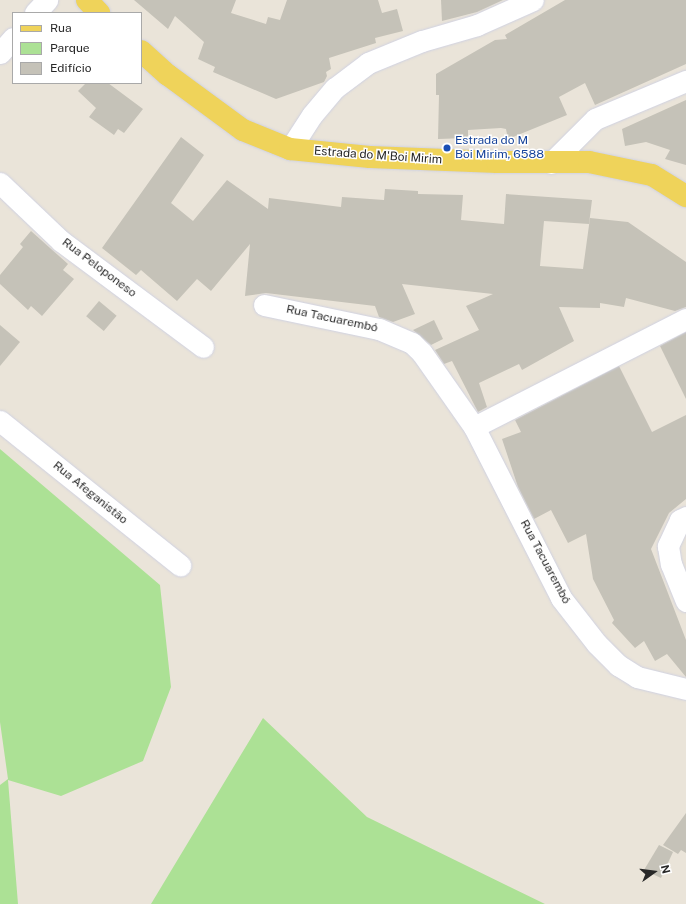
<!DOCTYPE html>
<meta charset="utf-8">
<style>
body{margin:0}
#map{position:relative;width:686px;height:904px;overflow:hidden;background:#eae4d9;font-family:"Public Sans",sans-serif}
div>[style]{position:absolute}
.green>*{inset:0;background:#ace195}
.building>*{inset:0;background:#c5c2b8;transform-origin:0 0}
.roads{filter:drop-shadow(0 0 1px #cfd1e1) drop-shadow(0 0 1px #cfd1e1)}
.street>*{height:21px;margin:-10.5px;padding:0 10.5px;transform-origin:10.5px;border-radius:10.5px;background:#fff}
.primary>*{height:22px;margin:-11px;padding:0 11px;transform-origin:11px;border-radius:11px;background:#efd35a}
.dots>*{width:11px;height:11px;translate:-50% -50%;box-sizing:border-box;border:2px solid #fff;border-radius:50%}
span{translate:-50% -50%;white-space:nowrap;text-align:center;line-height:1.15;-webkit-text-stroke:3px #fff;paint-order:stroke}
.transit-label{font-size:12px;color:#164399}
.left{translate:0 -50%;text-align:left}
.street-label{font-size:12px;color:#282828}
.legend{position:absolute;left:12px;top:12px;width:130px;height:72px;box-sizing:border-box;background:#fff;border:1px solid #a9a9a9;margin:0;padding:5px 7px;list-style:none;font-size:12px;color:#282828}
.legend li{display:flex;align-items:center;gap:8px;height:20px}
.legend b{width:20px;border:1px solid #a9a9a9}
.north{position:absolute;left:634px;top:852px;width:40px;height:40px;-webkit-text-stroke:3px #fff;paint-order:stroke;rotate:76deg;font-size:11px;font-weight:700;line-height:16px;text-align:center;color:#282828}
.north::after{content:'';display:block;margin:auto;width:14px;height:18px;background:#282828;clip-path:polygon(50% 0,100% 100%,50% 72%,0 100%)}
</style>
<div id="map">
<div class="green">
<i style="clip-path:polygon(0 449px,160px 585px,171px 687px,143px 761px,61px 796px,8px 780px,18px 904px,0 904px,0 785px,8px 779px,0 722px)"></i>
<i style="clip-path:polygon(263px 718px,367px 817px,545px 904px,151px 904px)"></i>
</div>
<div class="building">
<i style="clip-path:polygon(134px 0,236px 0,231px 13px,266px 24px,268px 17px,280px 20px,287px 0,378px 0,382px 13px,397px 9px,403px 31px,375px 38px,376px 43px,329px 58px,331px 69px,326px 72px,327px 76px,324px 82px,276px 99px,213px 72px,215px 67px,198px 59px,204px 42px,175px 16px,168px 29px)"></i>
<i style="clip-path:polygon(441px 0,503px 0,477px 12px,442px 21px)"></i>
<i style="clip-path:polygon(565px 0,686px 0,686px 64px,595px 105px,585px 83px,559px 97px,567px 115px,508px 139px,506px 129px,501px 128px,468px 130px,468px 138px,438px 139px,439px 95px,436px 95px,436px 74px,495px 40px,507px 39px,505px 35px)"></i>
<i style="clip-path:polygon(86px 83px,108px 83px,143px 109px,124px 133px,118px 129px,114px 135px,89px 117px,96px 108px,78px 91px)"></i>
<i style="clip-path:polygon(686px 100px,686px 165px,665px 159px,670px 150px,646px 142px,625px 146px,622px 129px)"></i>
<i style="clip-path:polygon(181px 137px,204px 155px,171px 203px,193px 221px,227px 180px,268px 209px,269px 198px,341px 207px,342px 197px,384px 200px,385px 189px,418px 191px,418px 194px,463px 195px,461px 220px,504px 224px,506px 194px,592px 200px,589px 224px,544px 221px,540px 266px,583px 269px,590px 218px,628px 222px,686px 262px,686px 307px,675px 311px,626px 298px,624px 307px,600px 303px,600px 308px,559px 307px,574px 341px,522px 370px,519px 364px,479px 383px,487px 407px,478px 412px,452px 361px,444px 364px,435px 350px,479px 330px,466px 306px,493px 294px,402px 284px,415px 314px,393px 322px,379px 317px,375px 306px,266px 293px,245px 296px,250px 244px,211px 291px,197px 279px,177px 301px,141px 270px,136px 275px,102px 248px)"></i>
<i style="clip-path:polygon(31px 231px,68px 264px,63px 270px,74px 279px,42px 316px,31px 306px,28px 310px,0 284px,0 275px,23px 247px,20px 244px)"></i>
<i style="left:99px;top:301px;width:23px;height:20px;rotate:40deg"></i>
<i style="clip-path:polygon(434px 320px,443px 339px,431px 345px,413px 330px)"></i>
<i style="clip-path:polygon(0 325px,20px 342px,0 366px)"></i>
<i style="clip-path:polygon(686px 332px,686px 399px,660px 346px)"></i>
<i style="clip-path:polygon(619px 366px,652px 432px,686px 415px,686px 499px,669px 513px,651px 549px,686px 640px,686px 677px,667px 654px,655px 661px,644px 641px,635px 648px,612px 623px,614px 620px,593px 579px,586px 534px,568px 543px,551px 510px,534px 519px,518px 487px,502px 439px,521px 432px,515px 420px)"></i>
<i style="clip-path:polygon(686px 813px,686px 853px,681px 850px,678px 854px,663px 845px)"></i>
<i style="clip-path:polygon(659px 845px,673px 852px,661px 878px,644px 870px)"></i>
</div>
<div class="roads">
<div class="street">
<i style="left:35px;top:13px;width:18px;rotate:-47deg"></i>
<i style="left:0;top:53px;width:20px;rotate:-49deg"></i>
<i style="left:290px;top:149px;width:40px;rotate:-57.1deg"></i>
<i style="left:312px;top:115px;width:35px;rotate:-50deg"></i>
<i style="left:335px;top:88px;width:41px;rotate:-37.1deg"></i>
<i style="left:368px;top:63px;width:58px;rotate:-22.2deg"></i>
<i style="left:422px;top:41px;width:57px;rotate:-16.2deg"></i>
<i style="left:477px;top:25px;width:61px;rotate:-24.1deg"></i>
<i style="left:551px;top:163px;width:62px;rotate:-45deg"></i>
<i style="left:595px;top:119px;width:99px;rotate:-22.7deg"></i>
<i style="left:0;top:183px;width:84px;rotate:43.6deg"></i>
<i style="left:61px;top:241px;width:177px;rotate:36.7deg"></i>
<i style="left:264px;top:305px;width:117px;rotate:11.8deg"></i>
<i style="left:379px;top:329px;width:36px;rotate:23deg"></i>
<i style="left:412px;top:343px;width:14px;rotate:45deg"></i>
<i style="left:422px;top:353px;width:90px;rotate:54.9deg"></i>
<i style="left:474px;top:427px;width:192px;rotate:63deg"></i>
<i style="left:561px;top:598px;width:58px;rotate:52deg"></i>
<i style="left:597px;top:644px;width:30px;rotate:45deg"></i>
<i style="left:618px;top:665px;width:22px;rotate:32deg"></i>
<i style="left:637px;top:677px;width:50px;rotate:13.8deg"></i>
<i style="left:0;top:421px;width:231px;rotate:38.7deg"></i>
<i style="left:474px;top:427px;width:238px;rotate:-27deg"></i>
<i style="left:686px;top:517px;width:7px;rotate:153deg"></i>
<i style="left:680px;top:520px;width:29px;rotate:115deg"></i>
<i style="left:668px;top:546px;width:18px;rotate:81deg"></i>
<i style="left:671px;top:564px;width:40px;rotate:68deg"></i>
</div>
<div class="primary">
<i style="left:87px;top:0;width:18px;rotate:47deg"></i>
<i style="left:141px;top:51px;width:36px;rotate:42deg"></i>
<i style="left:168px;top:75px;width:93px;rotate:36.3deg"></i>
<i style="left:243px;top:130px;width:51px;rotate:22deg"></i>
<i style="left:290px;top:149px;width:80px;rotate:5.7deg"></i>
<i style="left:370px;top:157px;width:127px;rotate:2.3deg"></i>
<i style="left:497px;top:162px;width:92px"></i>
<i style="left:589px;top:162px;width:64px;rotate:11.7deg"></i>
<i style="left:652px;top:175px;width:40px;rotate:32deg"></i>
</div>
</div>
<div class="dots">
<i style="left:447px;top:148px;background:#1a4fb4"></i>
</div>
<div class="transit-label">
<span class="left" style="left:455px;top:148px">Estrada do M<br>Boi Mirim, 6588</span>
</div>
<div class="street-label">
<span style="left:378px;top:156px;rotate:4deg">Estrada do M'Boi Mirim</span>
<span style="left:99px;top:268px;rotate:37deg">Rua Peloponeso</span>
<span style="left:332px;top:319px;rotate:12deg">Rua Tacuarembó</span>
<span style="left:90px;top:493px;rotate:39deg">Rua Afeganistão</span>
<span style="left:545px;top:562px;rotate:62deg">Rua Tacuarembó</span>
</div>
<ul class="legend">
<li><b style="height:5px;background:#efd35a"></b>Rua</li>
<li><b style="height:11px;background:#ace195"></b>Parque</li>
<li><b style="height:11px;background:#c5c2b8"></b>Edifício</li>
</ul>
<div class="north">N</div>
</div>
